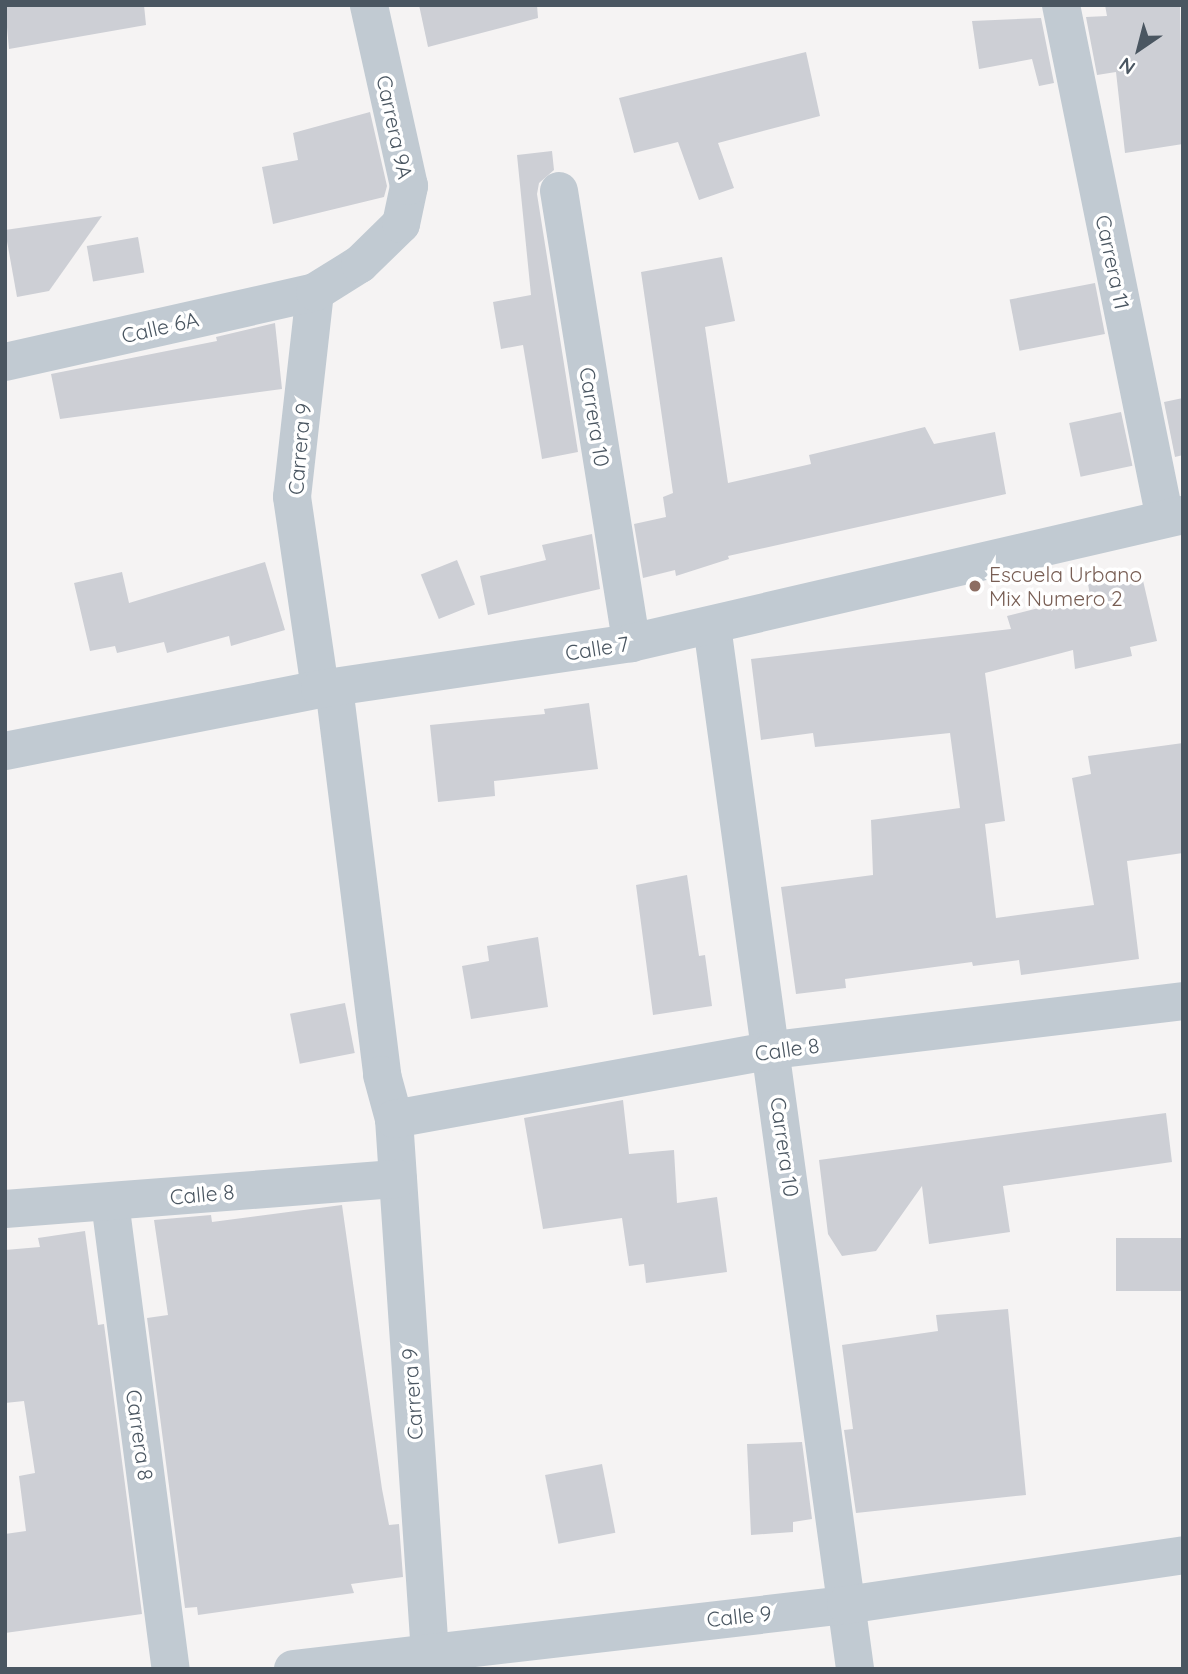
<!DOCTYPE html>
<style>
body{margin:0}
#map{position:relative;width:1188px;height:1674px;overflow:hidden;background:#f5f3f3;font-family:Quicksand,sans-serif}
div>[style]{position:absolute}
.building>*{inset:0;background:#cdcfd5;transform-origin:0 0}
.minor>*{height:38px;margin:-19px;padding:0 19px;transform-origin:19px;border-radius:19px;background:#c1cad2}
.dots>*{width:19px;height:19px;translate:-50% -50%;box-sizing:border-box;border:4px solid #fff;border-radius:50%}
span{translate:-50% -50%;white-space:nowrap;text-align:center;line-height:1.15;-webkit-text-stroke:7px #fff;paint-order:stroke}
.street-label{font-size:21px;color:#4a5661}
.education-label{font-size:21px;color:#785e54}
.left{translate:0 -50%;text-align:left}
.frame{position:absolute;inset:0;border:7px solid #4a5661;pointer-events:none}
.north{position:absolute;left:1104px;top:14px;width:70px;height:70px;-webkit-text-stroke:5px #fff;paint-order:stroke;rotate:215deg;font-size:19px;font-weight:700;line-height:28px;text-align:center;color:#4a5661}
.north::after{content:'';display:block;margin:auto;width:24px;height:32px;background:#4a5661;clip-path:polygon(50% 0,100% 100%,50% 72%,0 100%)}
</style>
<div id="map">
<div class="building">
<i style="clip-path:polygon(5px 5px,144px 5px,146px 25px,9px 49px)"></i>
<i style="clip-path:polygon(419px 5px,537px 5px,538px 18px,428px 47px)"></i>
<i style="clip-path:polygon(1105px 5px,1180px 5px,1183px 144px,1125px 153px,1116px 72px,1097px 75px,1086px 17px,1107px 16px)"></i>
<i style="clip-path:polygon(1041px 18px,1054px 83px,1039px 86px,1032px 59px,979px 69px,972px 21px)"></i>
<i style="clip-path:polygon(806px 52px,820px 116px,718px 143px,734px 188px,699px 200px,678px 142px,634px 153px,619px 98px)"></i>
<i style="clip-path:polygon(370px 112px,387px 186px,384px 197px,273px 224px,262px 167px,298px 160px,293px 133px)"></i>
<i style="clip-path:polygon(552px 151px,554px 170px,539px 183px,537px 194px,578px 452px,542px 459px,523px 345px,501px 349px,493px 302px,531px 295px,517px 155px)"></i>
<i style="clip-path:polygon(102px 216px,49px 291px,17px 297px,5px 230px)"></i>
<i style="left:138px;top:237px;width:36px;height:52px;rotate:80deg"></i>
<i style="clip-path:polygon(722px 257px,735px 321px,705px 327px,728px 483px,811px 464px,809px 455px,925px 427px,934px 444px,995px 432px,1006px 494px,728px 556px,729px 559px,676px 576px,675px 570px,643px 578px,634px 524px,666px 517px,663px 497px,673px 493px,641px 272px)"></i>
<i style="left:1095px;top:283px;width:52px;height:87px;rotate:79deg"></i>
<i style="clip-path:polygon(275px 323px,282px 389px,60px 419px,51px 374px,217px 341px,216px 337px)"></i>
<i style="clip-path:polygon(1183px 398px,1183px 455px,1175px 457px,1164px 402px)"></i>
<i style="left:1121px;top:412px;width:55px;height:53px;rotate:78deg"></i>
<i style="clip-path:polygon(592px 534px,600px 589px,488px 615px,480px 576px,546px 560px,542px 545px)"></i>
<i style="left:457px;top:560px;width:48px;height:39px;rotate:68deg"></i>
<i style="clip-path:polygon(265px 562px,285px 630px,231px 646px,229px 636px,167px 653px,164px 642px,117px 653px,115px 646px,90px 651px,74px 583px,122px 572px,129px 603px)"></i>
<i style="clip-path:polygon(1141px 572px,1157px 641px,1130px 647px,1132px 656px,1075px 669px,1073px 650px,985px 673px,1005px 821px,985px 824px,996px 918px,1094px 905px,1072px 778px,1091px 774px,1088px 756px,1183px 743px,1183px 853px,1127px 861px,1139px 959px,1021px 975px,1019px 960px,973px 966px,972px 962px,845px 979px,846px 988px,796px 994px,781px 887px,873px 875px,871px 820px,960px 808px,950px 733px,815px 747px,813px 733px,761px 740px,751px 659px,1011px 629px,1007px 616px,1090px 595px,1088px 584px)"></i>
<i style="clip-path:polygon(589px 703px,598px 769px,494px 781px,495px 796px,438px 802px,430px 725px,545px 714px,544px 709px)"></i>
<i style="clip-path:polygon(687px 875px,699px 956px,705px 955px,712px 1006px,653px 1015px,636px 885px)"></i>
<i style="clip-path:polygon(538px 937px,548px 1007px,471px 1019px,462px 966px,489px 961px,487px 946px)"></i>
<i style="left:345px;top:1003px;width:51px;height:56px;rotate:79deg"></i>
<i style="clip-path:polygon(623px 1100px,629px 1154px,674px 1150px,677px 1203px,717px 1197px,727px 1272px,646px 1283px,644px 1264px,629px 1266px,622px 1218px,543px 1229px,524px 1118px)"></i>
<i style="clip-path:polygon(1166px 1113px,1172px 1162px,1003px 1186px,1010px 1232px,929px 1244px,922px 1186px,876px 1251px,842px 1256px,828px 1234px,819px 1160px)"></i>
<i style="clip-path:polygon(342px 1205px,382px 1489px,389px 1525px,399px 1524px,403px 1577px,351px 1584px,354px 1593px,198px 1615px,197px 1607px,185px 1608px,147px 1318px,168px 1315px,154px 1220px,211px 1215px,212px 1222px)"></i>
<i style="clip-path:polygon(85px 1231px,98px 1325px,104px 1324px,142px 1614px,5px 1633px,5px 1534px,26px 1531px,19px 1476px,35px 1473px,24px 1401px,5px 1403px,5px 1250px,40px 1247px,38px 1238px)"></i>
<i style="left:1183px;top:1238px;width:53px;height:67px;rotate:90deg"></i>
<i style="clip-path:polygon(1008px 1309px,1026px 1495px,856px 1513px,844px 1430px,853px 1429px,842px 1345px,938px 1331px,936px 1315px)"></i>
<i style="clip-path:polygon(802px 1442px,812px 1519px,793px 1522px,793px 1532px,751px 1535px,747px 1444px)"></i>
<i style="left:602px;top:1464px;width:70px;height:58px;rotate:79deg"></i>
</div>
<div class="minor">
<i style="left:1061px;top:5px;width:524px;rotate:78.56deg"></i>
<i style="left:559px;top:191px;width:458px;rotate:80.9deg"></i>
<i style="left:315px;top:292px;width:206px;rotate:96.4deg"></i>
<i style="left:292px;top:497px;width:194px;rotate:81.7deg"></i>
<i style="left:5px;top:362px;width:318px;rotate:-12.7deg"></i>
<i style="left:315px;top:292px;width:53px;rotate:-31.9deg"></i>
<i style="left:360px;top:264px;width:57px;rotate:-44.3deg"></i>
<i style="left:401px;top:224px;width:39px;rotate:-78deg"></i>
<i style="left:409px;top:186px;width:185px;rotate:-102.5deg"></i>
<i style="left:712px;top:626px;width:1053px;rotate:82.19deg"></i>
<i style="left:334px;top:687px;width:391px;rotate:82.9deg"></i>
<i style="left:382px;top:1075px;width:46px;rotate:74.7deg"></i>
<i style="left:394px;top:1119px;width:551px;rotate:86.15deg"></i>
<i style="left:5px;top:751px;width:321px;rotate:-11.1deg"></i>
<i style="left:320px;top:689px;width:314px;rotate:-8.4deg"></i>
<i style="left:631px;top:643px;width:567px;rotate:-13.06deg"></i>
<i style="left:394px;top:1119px;width:385px;rotate:-10.3deg"></i>
<i style="left:773px;top:1050px;width:413px;rotate:-6.8deg"></i>
<i style="left:110px;top:1202px;width:471px;rotate:82.6deg"></i>
<i style="left:5px;top:1209px;width:394px;rotate:-4.4deg"></i>
<i style="left:293px;top:1669px;width:557px;rotate:-6.6deg"></i>
<i style="left:846px;top:1605px;width:341px;rotate:-8.4deg"></i>
</div>
<div class="dots">
<i style="left:975px;top:586px;background:#8d6e63"></i>
</div>
<div class="street-label">
<span style="left:395px;top:127px;rotate:78deg">Carrera 9A</span>
<span style="left:1113px;top:262px;rotate:78deg">Carrera 11</span>
<span style="left:160px;top:327px;rotate:-13deg">Calle 6A</span>
<span style="left:595px;top:417px;rotate:81deg">Carrera 10</span>
<span style="left:299px;top:449px;rotate:-85deg">Carrera 9</span>
<span style="left:597px;top:648px;rotate:-9deg">Calle 7</span>
<span style="left:787px;top:1049px;rotate:-8deg">Calle 8</span>
<span style="left:785px;top:1147px;rotate:82deg">Carrera 10</span>
<span style="left:202px;top:1194px;rotate:-5deg">Calle 8</span>
<span style="left:412px;top:1394px;rotate:-94deg">Carrera 9</span>
<span style="left:140px;top:1435px;rotate:82deg">Carrera 8</span>
<span style="left:739px;top:1616px;rotate:-6deg">Calle 9</span>
</div>
<div class="education-label">
<span class="left" style="left:989px;top:586px">Escuela Urbano<br>Mix Numero 2</span>
</div>
<div class="frame"></div>
<div class="north">N</div>
</div>
